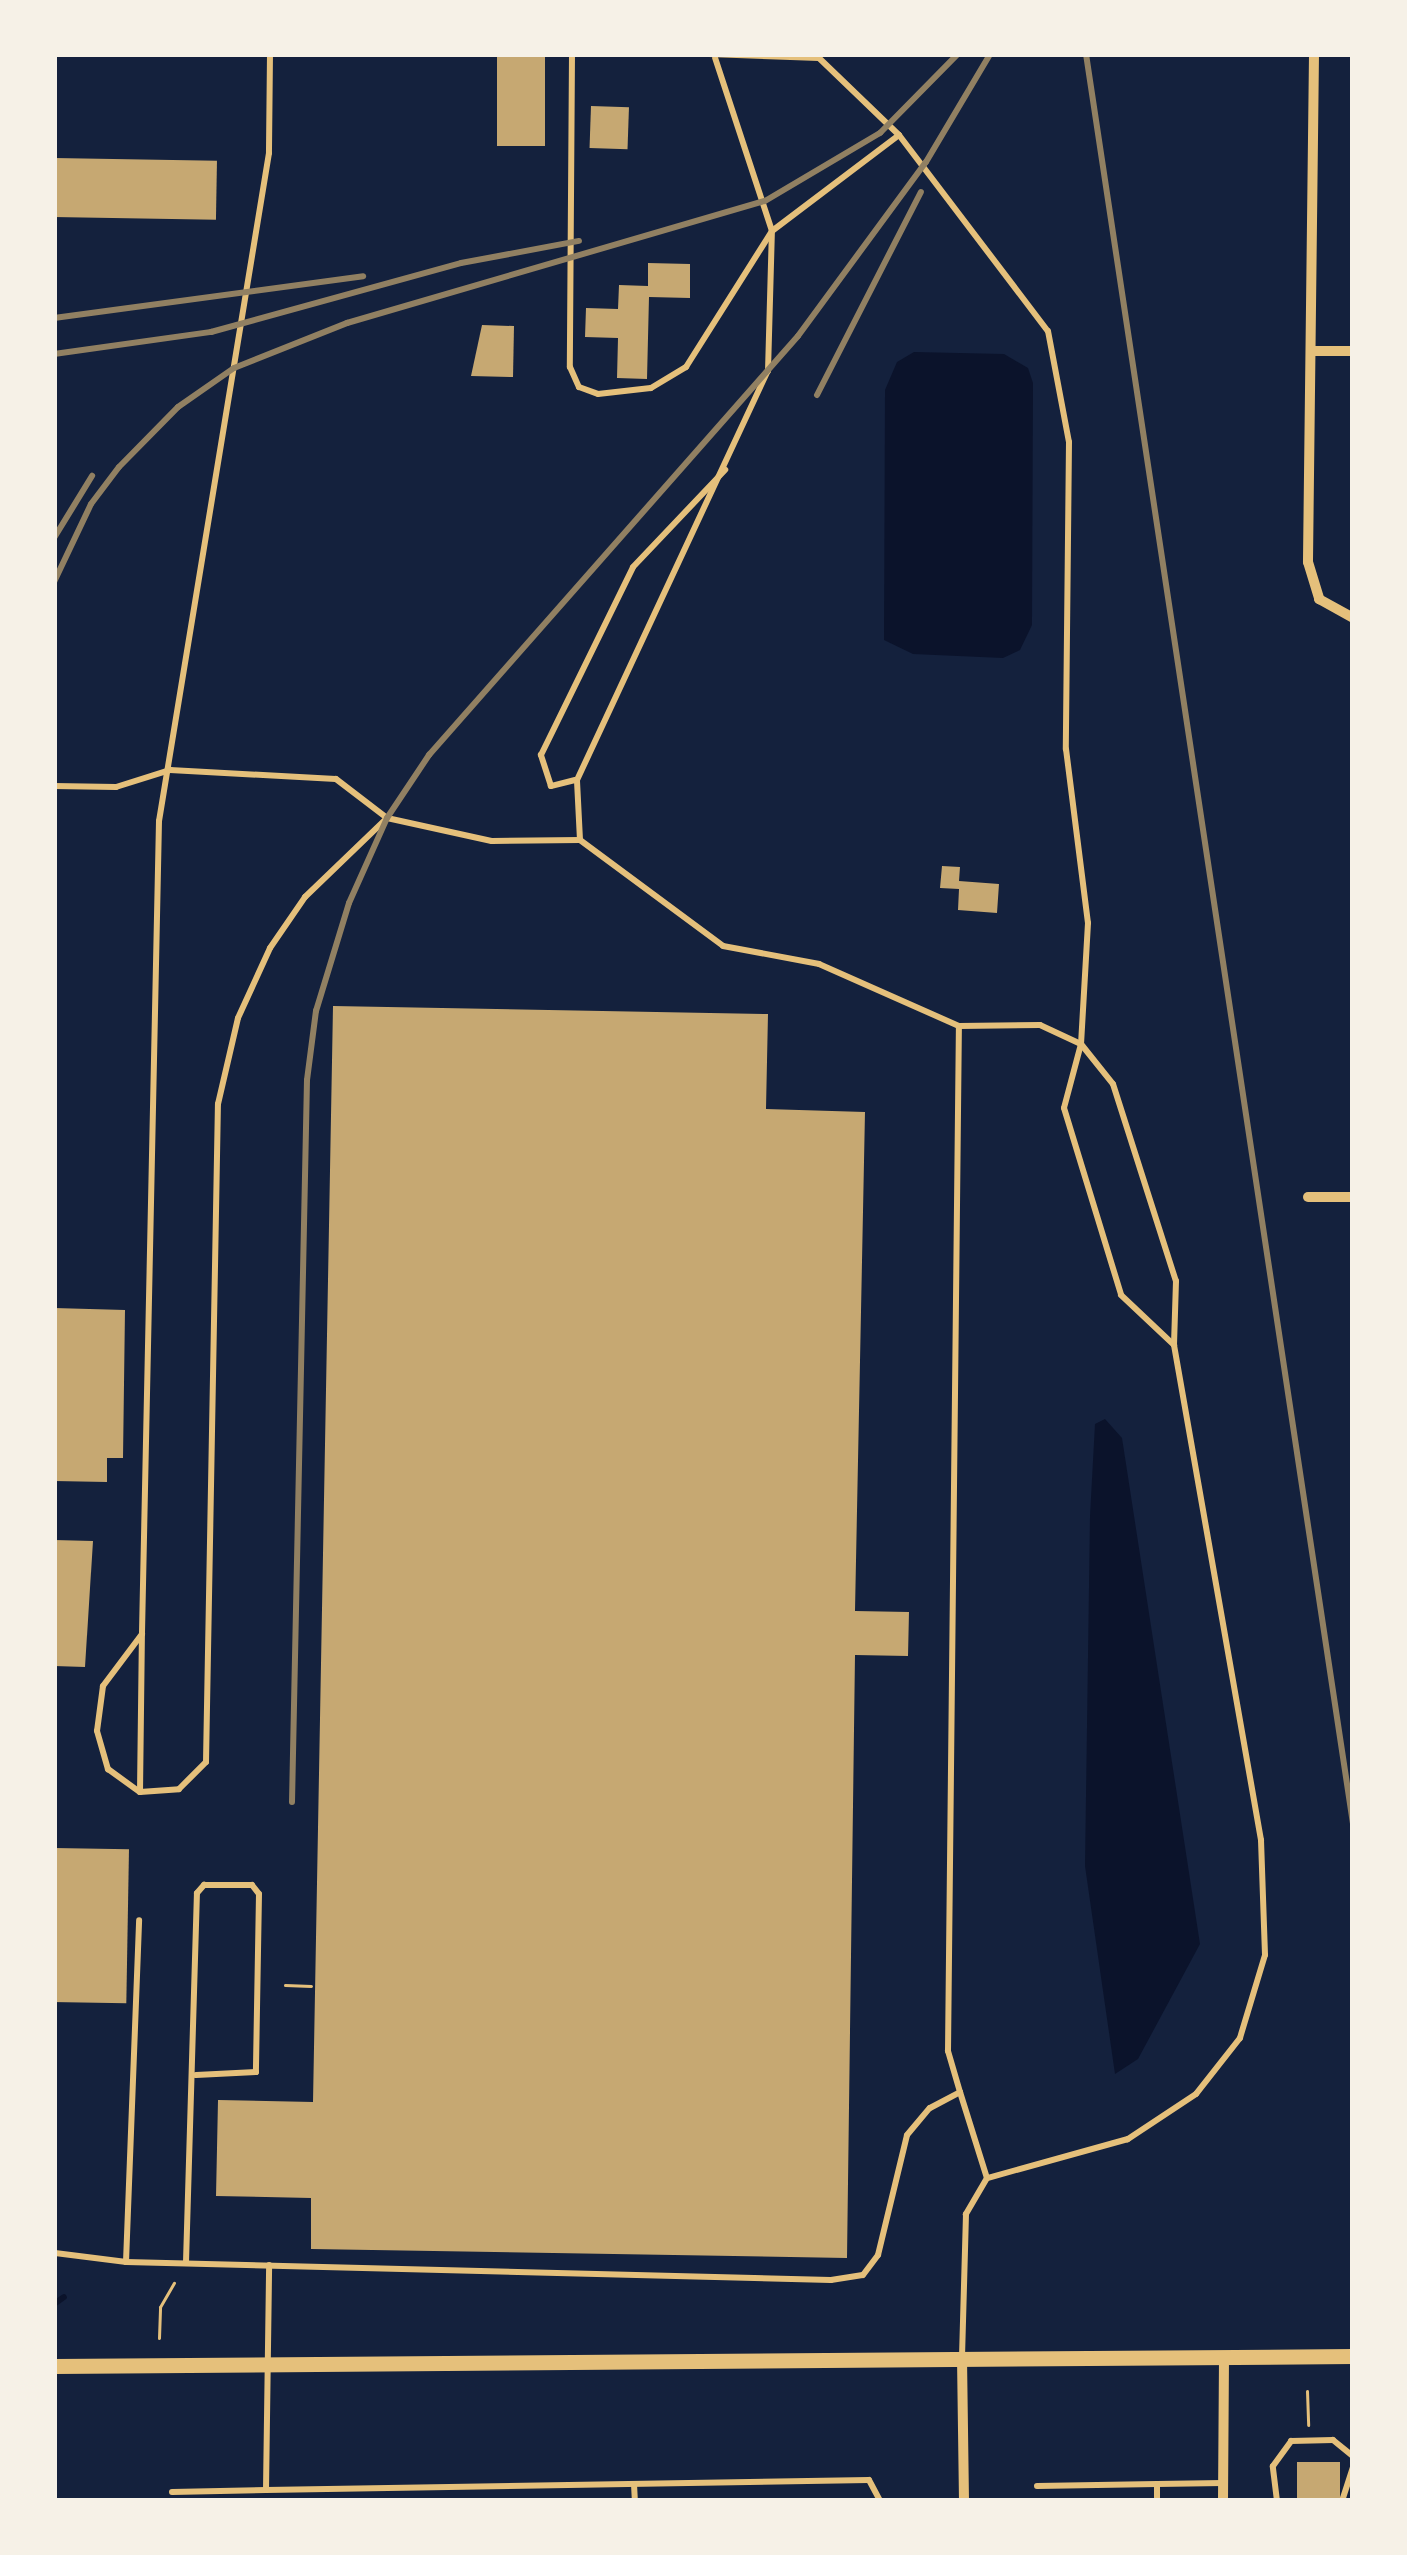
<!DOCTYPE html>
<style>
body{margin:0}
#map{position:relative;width:1407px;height:2555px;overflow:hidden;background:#14213d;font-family:"Asap Condensed",sans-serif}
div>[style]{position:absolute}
.water>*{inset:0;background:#0b132b}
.stream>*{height:6px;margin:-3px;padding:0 3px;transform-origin:3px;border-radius:3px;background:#0b132b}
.building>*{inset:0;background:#c6a872;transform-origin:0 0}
.path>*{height:3px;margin:-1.5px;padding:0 1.5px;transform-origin:1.5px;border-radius:1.5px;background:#e5c07b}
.service>*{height:6px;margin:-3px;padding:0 3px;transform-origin:3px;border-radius:3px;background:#e5c07b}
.minor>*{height:10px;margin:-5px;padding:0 5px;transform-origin:5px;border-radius:5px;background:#e5c07b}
.secondary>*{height:15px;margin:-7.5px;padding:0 7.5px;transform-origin:7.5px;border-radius:7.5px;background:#e5c07b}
.rail>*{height:6px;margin:-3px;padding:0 3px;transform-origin:3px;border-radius:3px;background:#918062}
span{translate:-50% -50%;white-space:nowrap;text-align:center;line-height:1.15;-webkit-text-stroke:12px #f6f1e7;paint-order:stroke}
.frame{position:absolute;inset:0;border:57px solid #f6f1e7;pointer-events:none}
</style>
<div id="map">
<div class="water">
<i style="clip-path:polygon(914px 352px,1004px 354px,1028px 368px,1033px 383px,1032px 625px,1020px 650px,1003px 658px,913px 654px,884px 640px,885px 390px,897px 362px)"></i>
<i style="clip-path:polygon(1105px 1419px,1122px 1438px,1200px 1944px,1138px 2059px,1115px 2074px,1085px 1866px,1090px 1516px,1095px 1424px)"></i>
</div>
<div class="stream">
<i style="left:54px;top:2304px;width:12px;rotate:-35deg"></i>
</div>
<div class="building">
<i style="left:497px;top:54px;width:48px;height:92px"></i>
<i style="left:591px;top:106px;width:38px;height:42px;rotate:2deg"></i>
<i style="left:54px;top:158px;width:163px;height:59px;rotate:1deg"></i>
<i style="clip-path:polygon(648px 263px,690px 264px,690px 298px,649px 297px,647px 379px,617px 378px,618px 338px,585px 337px,586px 308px,618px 309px,619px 285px,648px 286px)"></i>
<i style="clip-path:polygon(482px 325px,514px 326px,513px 377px,471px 376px)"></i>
<i style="clip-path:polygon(942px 866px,960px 867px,959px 881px,999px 884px,997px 913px,958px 910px,959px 889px,940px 888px)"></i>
<i style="clip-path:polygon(333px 1006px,768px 1014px,766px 1109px,865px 1112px,855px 1611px,909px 1612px,908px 1656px,855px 1655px,847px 2258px,311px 2249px,311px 2198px,216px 2196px,218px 2100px,313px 2102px)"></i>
<i style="clip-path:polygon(54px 1308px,125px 1310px,123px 1458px,107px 1458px,107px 1482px,54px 1481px)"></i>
<i style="clip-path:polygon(54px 1540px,93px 1541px,85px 1667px,54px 1666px)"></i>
<i style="left:54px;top:1848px;width:75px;height:154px;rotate:1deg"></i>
<i style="left:1297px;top:2462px;width:43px;height:39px"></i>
</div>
<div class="path">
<i style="left:285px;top:1985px;width:26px;rotate:2deg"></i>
<i style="left:159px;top:2338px;width:31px;rotate:-88deg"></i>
<i style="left:160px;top:2307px;width:28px;rotate:-60deg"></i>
<i style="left:1307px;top:2391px;width:34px;rotate:88deg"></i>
</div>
<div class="service">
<i style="left:270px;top:54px;width:99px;rotate:90.6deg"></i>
<i style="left:269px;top:153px;width:677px;rotate:99.35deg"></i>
<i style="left:159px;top:821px;width:813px;rotate:91.2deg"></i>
<i style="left:142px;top:1634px;width:65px;rotate:126.9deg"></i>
<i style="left:103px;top:1686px;width:45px;rotate:97.6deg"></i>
<i style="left:97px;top:1731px;width:40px;rotate:74deg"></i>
<i style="left:108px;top:1769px;width:39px;rotate:36deg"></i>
<i style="left:140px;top:1792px;width:39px;rotate:-4deg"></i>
<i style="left:179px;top:1789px;width:38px;rotate:-45deg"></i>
<i style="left:206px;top:1762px;width:658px;rotate:-88.96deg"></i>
<i style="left:218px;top:1104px;width:88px;rotate:-76.9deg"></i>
<i style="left:238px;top:1018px;width:77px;rotate:-65.4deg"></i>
<i style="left:270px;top:948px;width:62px;rotate:-55.5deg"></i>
<i style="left:305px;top:897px;width:114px;rotate:-43.9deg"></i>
<i style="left:572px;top:54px;width:313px;rotate:90.4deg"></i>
<i style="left:570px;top:367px;width:22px;rotate:66deg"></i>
<i style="left:579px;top:387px;width:20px;rotate:20deg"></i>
<i style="left:598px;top:394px;width:53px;rotate:-6.5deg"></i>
<i style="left:651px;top:388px;width:41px;rotate:-31deg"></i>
<i style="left:686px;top:367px;width:161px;rotate:-57.7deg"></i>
<i style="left:772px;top:231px;width:159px;rotate:-37.1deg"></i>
<i style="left:899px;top:135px;width:246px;rotate:52.8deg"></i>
<i style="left:1048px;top:331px;width:113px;rotate:79.3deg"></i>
<i style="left:1069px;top:442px;width:307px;rotate:90.6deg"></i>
<i style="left:1066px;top:749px;width:175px;rotate:82.8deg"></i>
<i style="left:1088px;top:923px;width:121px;rotate:93.3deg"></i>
<i style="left:1081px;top:1044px;width:66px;rotate:104.9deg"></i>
<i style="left:1064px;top:1108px;width:195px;rotate:73deg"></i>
<i style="left:1121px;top:1295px;width:73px;rotate:43.3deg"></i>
<i style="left:709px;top:54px;width:110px;rotate:2.1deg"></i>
<i style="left:819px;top:58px;width:111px;rotate:43.9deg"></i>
<i style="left:575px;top:780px;width:25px;rotate:166deg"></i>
<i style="left:551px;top:786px;width:33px;rotate:-108deg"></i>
<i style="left:541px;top:755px;width:209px;rotate:-63.9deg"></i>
<i style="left:633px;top:567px;width:134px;rotate:-46.5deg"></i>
<i style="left:54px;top:786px;width:62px;rotate:0.9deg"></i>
<i style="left:116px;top:787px;width:57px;rotate:-17.5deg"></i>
<i style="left:170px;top:770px;width:166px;rotate:3.1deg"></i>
<i style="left:336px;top:779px;width:64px;rotate:37.4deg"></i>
<i style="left:387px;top:818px;width:107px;rotate:12.4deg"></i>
<i style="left:492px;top:841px;width:88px;rotate:-0.7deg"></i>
<i style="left:580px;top:840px;width:178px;rotate:36.5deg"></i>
<i style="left:723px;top:946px;width:98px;rotate:10.6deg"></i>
<i style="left:819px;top:964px;width:153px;rotate:23.9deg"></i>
<i style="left:959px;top:1026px;width:81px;rotate:-0.7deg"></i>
<i style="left:1040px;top:1025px;width:45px;rotate:24.9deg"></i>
<i style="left:1081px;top:1044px;width:51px;rotate:51.3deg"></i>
<i style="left:1113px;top:1084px;width:207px;rotate:72.3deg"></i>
<i style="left:1176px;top:1281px;width:64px;rotate:91.8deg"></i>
<i style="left:1174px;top:1345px;width:503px;rotate:80.03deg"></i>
<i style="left:1261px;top:1840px;width:115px;rotate:88deg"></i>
<i style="left:1265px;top:1955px;width:87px;rotate:106.8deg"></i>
<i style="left:1240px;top:2038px;width:71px;rotate:128.2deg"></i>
<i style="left:1196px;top:2094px;width:82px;rotate:146.5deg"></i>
<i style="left:1128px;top:2139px;width:146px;rotate:164.5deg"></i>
<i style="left:987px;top:2178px;width:42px;rotate:120.3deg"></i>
<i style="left:966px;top:2214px;width:140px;rotate:91.6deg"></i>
<i style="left:580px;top:840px;width:60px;rotate:-92.9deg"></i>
<i style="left:577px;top:780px;width:451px;rotate:-65deg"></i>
<i style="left:768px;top:371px;width:140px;rotate:-88.4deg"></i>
<i style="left:772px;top:231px;width:182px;rotate:-108.2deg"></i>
<i style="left:140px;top:1792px;width:158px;rotate:-89.3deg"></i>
<i style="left:960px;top:2092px;width:90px;rotate:72.6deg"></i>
<i style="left:55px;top:2253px;width:72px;rotate:7.2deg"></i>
<i style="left:126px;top:2262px;width:705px;rotate:1.46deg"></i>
<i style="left:831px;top:2280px;width:32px;rotate:-9deg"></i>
<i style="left:863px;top:2275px;width:25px;rotate:-53deg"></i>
<i style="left:878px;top:2255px;width:123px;rotate:-76.4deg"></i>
<i style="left:907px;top:2135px;width:35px;rotate:-50deg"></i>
<i style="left:930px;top:2108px;width:34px;rotate:-28deg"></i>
<i style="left:960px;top:2092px;width:43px;rotate:-106.3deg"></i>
<i style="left:948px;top:2051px;width:1025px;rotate:-89.39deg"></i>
<i style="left:126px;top:2262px;width:342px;rotate:-87.8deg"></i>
<i style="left:186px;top:2262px;width:369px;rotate:-88.3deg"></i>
<i style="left:197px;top:1893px;width:11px;rotate:-49deg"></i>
<i style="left:204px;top:1885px;width:48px"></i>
<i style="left:252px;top:1885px;width:11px;rotate:52deg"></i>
<i style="left:259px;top:1894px;width:178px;rotate:91deg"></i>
<i style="left:256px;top:2072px;width:60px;rotate:177.1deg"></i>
<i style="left:634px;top:2484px;width:17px;rotate:87deg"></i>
<i style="left:1157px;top:2484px;width:66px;rotate:-0.9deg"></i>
<i style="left:1037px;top:2486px;width:120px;rotate:-1deg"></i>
<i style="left:1157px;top:2484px;width:17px;rotate:90deg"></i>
<i style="left:266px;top:2490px;width:603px;rotate:-0.95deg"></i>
<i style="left:869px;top:2480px;width:24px;rotate:62deg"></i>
<i style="left:172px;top:2492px;width:94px;rotate:-1.2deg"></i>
<i style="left:266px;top:2490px;width:225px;rotate:-89.2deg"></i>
<i style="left:1277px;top:2501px;width:35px;rotate:-97deg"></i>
<i style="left:1273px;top:2466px;width:31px;rotate:-54deg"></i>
<i style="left:1291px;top:2441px;width:42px;rotate:-1.4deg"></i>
<i style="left:1333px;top:2440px;width:26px;rotate:39deg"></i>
<i style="left:1342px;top:2501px;width:36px;rotate:-72deg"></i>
</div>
<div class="minor">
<i style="left:1314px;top:54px;width:508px;rotate:90.68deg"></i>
<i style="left:1308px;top:562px;width:39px;rotate:73deg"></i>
<i style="left:1319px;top:599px;width:39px;rotate:29deg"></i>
<i style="left:1313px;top:351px;width:40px"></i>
<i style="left:1308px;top:1197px;width:45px"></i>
<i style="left:962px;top:2358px;width:143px;rotate:89.2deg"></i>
<i style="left:1223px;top:2501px;width:144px;rotate:-89.6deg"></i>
</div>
<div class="secondary">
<i style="left:54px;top:2366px;width:1299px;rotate:-0.44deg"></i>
</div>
<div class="rail">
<i style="left:1086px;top:54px;width:1789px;rotate:81.42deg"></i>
<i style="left:54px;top:318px;width:312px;rotate:-7.7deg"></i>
<i style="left:54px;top:354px;width:159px;rotate:-8deg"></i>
<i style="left:211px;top:332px;width:259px;rotate:-15.4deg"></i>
<i style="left:461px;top:263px;width:120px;rotate:-10.6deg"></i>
<i style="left:817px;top:395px;width:228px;rotate:-62.9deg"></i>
<i style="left:54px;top:538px;width:73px;rotate:-58.5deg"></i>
<i style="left:54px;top:582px;width:86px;rotate:-64.6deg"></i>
<i style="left:91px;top:504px;width:46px;rotate:-52.9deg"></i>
<i style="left:119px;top:467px;width:84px;rotate:-45.5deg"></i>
<i style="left:178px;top:407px;width:68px;rotate:-34.9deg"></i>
<i style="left:234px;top:368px;width:122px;rotate:-21.7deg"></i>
<i style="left:347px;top:323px;width:435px;rotate:-16.3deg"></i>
<i style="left:765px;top:201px;width:134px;rotate:-30.6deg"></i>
<i style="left:880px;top:133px;width:111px;rotate:-45.4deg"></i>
<i style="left:292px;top:1802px;width:722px;rotate:-88.81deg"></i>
<i style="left:307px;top:1080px;width:70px;rotate:-82.6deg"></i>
<i style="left:316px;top:1011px;width:113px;rotate:-73deg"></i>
<i style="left:349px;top:903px;width:93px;rotate:-65.9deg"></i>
<i style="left:387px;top:818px;width:76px;rotate:-56.3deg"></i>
<i style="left:429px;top:755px;width:558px;rotate:-48.63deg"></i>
<i style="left:798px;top:336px;width:216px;rotate:-53.7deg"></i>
<i style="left:926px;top:162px;width:126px;rotate:-59.3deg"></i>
</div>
<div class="frame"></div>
</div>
